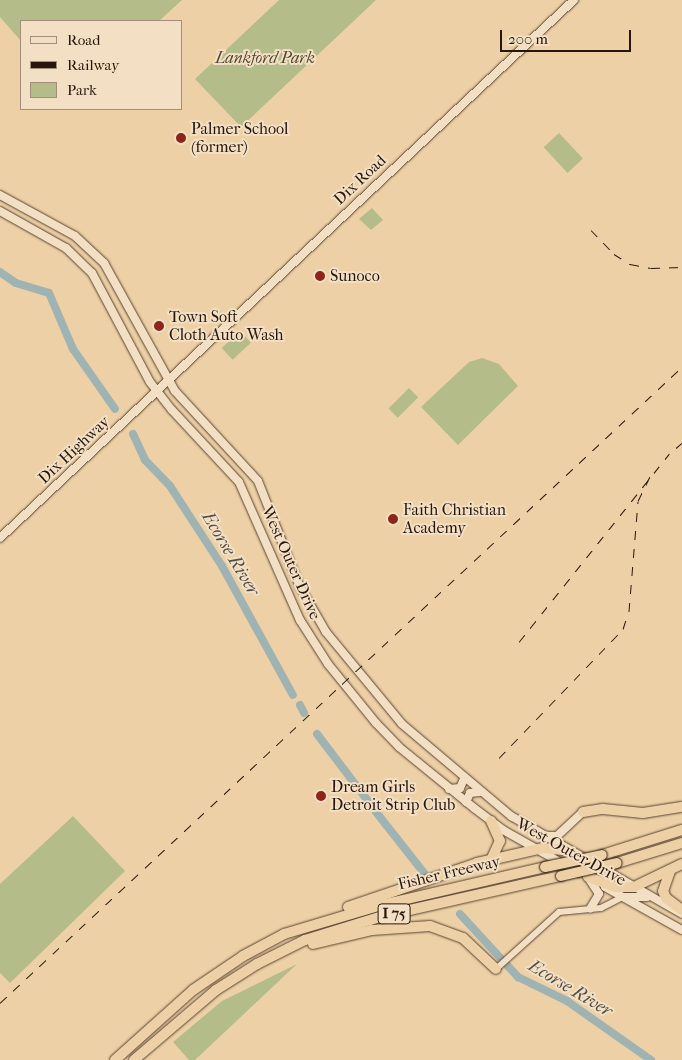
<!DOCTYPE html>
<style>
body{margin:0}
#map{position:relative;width:682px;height:1060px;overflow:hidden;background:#edd0a5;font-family:"IM FELL French Canon",serif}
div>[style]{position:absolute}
.green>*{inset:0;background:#b4bc8a;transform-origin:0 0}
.river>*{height:8px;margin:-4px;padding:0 4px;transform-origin:4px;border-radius:4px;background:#a0b3b3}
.roads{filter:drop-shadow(0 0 1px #584432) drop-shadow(0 0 1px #584432)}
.tertiary>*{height:6px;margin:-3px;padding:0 3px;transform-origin:3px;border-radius:3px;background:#f3e0c4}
.secondary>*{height:8px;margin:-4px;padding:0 4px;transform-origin:4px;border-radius:4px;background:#f3e0c4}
.motorway>*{height:10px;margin:-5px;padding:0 5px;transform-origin:5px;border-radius:5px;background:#edd0a5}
.rail>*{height:1px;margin-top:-0.5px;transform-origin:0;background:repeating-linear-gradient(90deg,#27160c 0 9px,transparent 0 18px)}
.bridges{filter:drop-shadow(0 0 1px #27160c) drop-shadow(0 0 1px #27160c)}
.motorway-bridge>*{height:10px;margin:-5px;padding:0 5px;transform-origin:5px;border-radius:5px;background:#edd0a5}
.dots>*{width:14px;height:14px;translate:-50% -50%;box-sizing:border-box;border:2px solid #f3e0c4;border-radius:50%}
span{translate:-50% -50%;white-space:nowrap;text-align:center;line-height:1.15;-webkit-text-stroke:4px #f3e0c4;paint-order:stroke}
.shield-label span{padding:1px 4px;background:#f3e0c4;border:1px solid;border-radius:4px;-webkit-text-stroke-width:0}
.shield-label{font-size:15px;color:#27160c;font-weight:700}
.park-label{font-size:16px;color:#514832;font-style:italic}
.poi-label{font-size:16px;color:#27160c}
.left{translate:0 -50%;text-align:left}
.street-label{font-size:16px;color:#27160c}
.water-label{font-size:18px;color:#514d46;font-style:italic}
.legend{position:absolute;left:20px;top:20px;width:162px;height:90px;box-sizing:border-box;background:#f3e0c4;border:1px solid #a18f7a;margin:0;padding:6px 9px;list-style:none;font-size:15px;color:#27160c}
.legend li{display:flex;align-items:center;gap:10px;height:25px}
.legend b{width:25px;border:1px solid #a18f7a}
.scale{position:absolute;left:500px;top:30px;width:131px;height:22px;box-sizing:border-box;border:2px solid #27160c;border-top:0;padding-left:6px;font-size:15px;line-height:18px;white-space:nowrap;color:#27160c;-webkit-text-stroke:4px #f3e0c4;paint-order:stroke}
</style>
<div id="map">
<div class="green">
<i style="clip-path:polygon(0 0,182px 0,159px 21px,21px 21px,21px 41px,0 17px)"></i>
<i style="clip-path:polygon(279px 0,376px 0,241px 127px,195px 79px)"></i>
<i style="left:559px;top:133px;width:35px;height:21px;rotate:47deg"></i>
<i style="clip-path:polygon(372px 208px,383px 220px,371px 230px,359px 219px)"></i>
<i style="left:240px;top:331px;width:16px;height:25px;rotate:47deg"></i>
<i style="clip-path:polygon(482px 358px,499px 364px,518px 386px,458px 445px,421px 407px,469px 362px)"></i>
<i style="left:409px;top:388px;width:13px;height:29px;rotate:45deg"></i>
<i style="clip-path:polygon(73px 816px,125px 871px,10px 983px,0 973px,0 884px)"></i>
<i style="clip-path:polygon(297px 964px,195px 1060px,189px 1060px,173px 1042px,222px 1001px)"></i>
</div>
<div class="river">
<i style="left:0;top:272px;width:19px;rotate:35deg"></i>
<i style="left:16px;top:283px;width:34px;rotate:17deg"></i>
<i style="left:49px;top:293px;width:61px;rotate:66.8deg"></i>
<i style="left:73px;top:349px;width:73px;rotate:55deg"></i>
<i style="left:133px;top:434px;width:29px;rotate:65deg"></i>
<i style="left:145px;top:460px;width:36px;rotate:46deg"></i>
<i style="left:170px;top:486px;width:95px;rotate:57deg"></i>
<i style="left:222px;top:566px;width:147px;rotate:61.2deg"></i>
<i style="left:300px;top:705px;width:9px;rotate:63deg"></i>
<i style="left:317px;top:734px;width:84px;rotate:52.7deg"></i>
<i style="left:376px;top:812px;width:78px;rotate:51.8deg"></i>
<i style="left:460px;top:914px;width:86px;rotate:47.4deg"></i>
<i style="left:518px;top:977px;width:55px;rotate:26.1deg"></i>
<i style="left:567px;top:1001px;width:103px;rotate:35.1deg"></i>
</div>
<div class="roads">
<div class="tertiary">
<i style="left:496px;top:969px;width:85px;rotate:-42.1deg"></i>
<i style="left:559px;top:912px;width:42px;rotate:-5.4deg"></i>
<i style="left:601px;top:908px;width:25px;rotate:-27deg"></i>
</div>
<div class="secondary">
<i style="left:0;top:195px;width:85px;rotate:28.7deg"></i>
<i style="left:75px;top:236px;width:40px;rotate:43deg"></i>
<i style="left:104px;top:263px;width:146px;rotate:61deg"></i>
<i style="left:175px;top:391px;width:122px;rotate:47.3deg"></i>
<i style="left:258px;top:481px;width:114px;rotate:68.4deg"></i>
<i style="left:300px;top:587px;width:52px;rotate:60deg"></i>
<i style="left:326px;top:632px;width:119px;rotate:50.4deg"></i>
<i style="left:402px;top:724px;width:143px;rotate:40.2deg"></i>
<i style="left:511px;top:816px;width:197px;rotate:29.8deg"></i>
<i style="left:0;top:211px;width:76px;rotate:29.3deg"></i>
<i style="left:66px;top:248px;width:36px;rotate:44deg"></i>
<i style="left:92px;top:273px;width:123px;rotate:62deg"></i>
<i style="left:150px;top:382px;width:36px;rotate:52deg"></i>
<i style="left:172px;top:410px;width:98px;rotate:47.1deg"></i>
<i style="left:239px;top:482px;width:151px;rotate:66.2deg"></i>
<i style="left:300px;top:620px;width:52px;rotate:57.5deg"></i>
<i style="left:328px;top:664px;width:76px;rotate:50.9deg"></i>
<i style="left:376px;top:723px;width:33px;rotate:46deg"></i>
<i style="left:399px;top:747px;width:97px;rotate:39.1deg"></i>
<i style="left:474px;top:808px;width:36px;rotate:37deg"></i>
<i style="left:503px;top:830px;width:87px;rotate:29.5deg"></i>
<i style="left:0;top:538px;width:787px;rotate:-43.15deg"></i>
<i style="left:449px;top:789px;width:11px;rotate:-5deg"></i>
<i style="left:460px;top:788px;width:10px;rotate:-66deg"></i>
<i style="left:466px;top:802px;width:10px;rotate:-66deg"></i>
<i style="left:470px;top:793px;width:10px;rotate:-6deg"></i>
<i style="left:545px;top:836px;width:12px"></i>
<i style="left:557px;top:836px;width:35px;rotate:-43deg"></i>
<i style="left:588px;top:877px;width:20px;rotate:57deg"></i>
<i style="left:599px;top:894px;width:17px;rotate:121deg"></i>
<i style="left:605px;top:887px;width:88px;rotate:29.2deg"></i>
<i style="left:623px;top:897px;width:24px"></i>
</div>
<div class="motorway">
<i style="left:583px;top:812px;width:20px;rotate:-9deg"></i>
<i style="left:603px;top:809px;width:40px;rotate:5.7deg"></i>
<i style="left:643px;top:813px;width:39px;rotate:-9deg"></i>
<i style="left:602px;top:855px;width:84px;rotate:-17.4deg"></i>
<i style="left:491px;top:860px;width:21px;rotate:-65deg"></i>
<i style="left:500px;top:841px;width:22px;rotate:-114deg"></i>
<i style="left:617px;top:863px;width:68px;rotate:-17.1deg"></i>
<i style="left:670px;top:871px;width:21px;rotate:109deg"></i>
<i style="left:663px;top:891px;width:8px;rotate:67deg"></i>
<i style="left:666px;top:898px;width:20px;rotate:37deg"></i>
<i style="left:588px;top:877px;width:29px;rotate:20deg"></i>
<i style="left:615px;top:887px;width:19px"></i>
<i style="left:634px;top:887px;width:53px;rotate:-25.6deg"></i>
<i style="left:348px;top:907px;width:136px;rotate:-18.8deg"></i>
<i style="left:477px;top:863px;width:68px;rotate:-12.8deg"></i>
<i style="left:543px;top:848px;width:27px;rotate:6deg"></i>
<i style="left:313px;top:944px;width:61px;rotate:-13.3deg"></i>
<i style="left:372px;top:930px;width:58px;rotate:-3.9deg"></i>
<i style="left:430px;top:926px;width:35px;rotate:20deg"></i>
<i style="left:463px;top:938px;width:45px;rotate:43.2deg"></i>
<i style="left:115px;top:1060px;width:105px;rotate:-41.9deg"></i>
<i style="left:193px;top:990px;width:60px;rotate:-34.2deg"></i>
<i style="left:243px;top:956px;width:47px;rotate:-28.2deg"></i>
<i style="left:284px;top:934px;width:101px;rotate:-16.6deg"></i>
<i style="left:381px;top:905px;width:168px;rotate:-13deg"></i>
<i style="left:134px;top:1060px;width:108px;rotate:-40.5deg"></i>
<i style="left:216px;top:990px;width:49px;rotate:-32.4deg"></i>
<i style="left:257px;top:964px;width:54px;rotate:-26.6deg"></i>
<i style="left:305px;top:940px;width:82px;rotate:-17.1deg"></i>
<i style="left:383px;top:916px;width:182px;rotate:-12.7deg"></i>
</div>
</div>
<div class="rail">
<i style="left:591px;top:230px;width:33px;rotate:46deg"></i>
<i style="left:614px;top:254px;width:19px;rotate:32deg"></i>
<i style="left:630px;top:264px;width:21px;rotate:11deg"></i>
<i style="left:651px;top:268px;width:31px;rotate:-2deg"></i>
<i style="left:676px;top:448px;width:8px;rotate:-40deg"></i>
<i style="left:519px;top:642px;width:241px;rotate:-51.4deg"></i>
<i style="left:499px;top:758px;width:179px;rotate:-46.1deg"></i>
<i style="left:623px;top:629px;width:19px;rotate:-72deg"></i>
<i style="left:629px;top:611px;width:110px;rotate:-85.3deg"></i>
<i style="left:638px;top:501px;width:32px;rotate:-64deg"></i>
<i style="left:0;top:1003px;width:933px;rotate:-43deg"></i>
</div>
<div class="bridges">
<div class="motorway-bridge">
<i style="left:545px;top:867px;width:58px;rotate:-11.9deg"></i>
<i style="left:561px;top:876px;width:57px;rotate:-13.1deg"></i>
</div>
</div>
<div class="dots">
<i style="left:181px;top:138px;background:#8f2418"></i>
<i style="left:320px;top:276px;background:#8f2418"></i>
<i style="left:159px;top:326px;background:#8f2418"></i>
<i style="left:393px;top:519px;background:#8f2418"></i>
<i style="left:321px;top:796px;background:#8f2418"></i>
</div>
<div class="shield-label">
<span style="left:394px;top:914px">I 75</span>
</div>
<div class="park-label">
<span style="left:265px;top:58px">Lankford Park</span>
</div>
<div class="poi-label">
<span class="left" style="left:191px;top:138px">Palmer School<br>(former)</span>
<span class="left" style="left:330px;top:276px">Sunoco</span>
<span class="left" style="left:169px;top:326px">Town Soft<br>Cloth Auto Wash</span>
<span class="left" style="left:403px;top:519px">Faith Christian<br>Academy</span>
<span class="left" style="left:331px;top:796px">Dream Girls<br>Detroit Strip Club</span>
</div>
<div class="street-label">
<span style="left:360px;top:180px;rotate:-43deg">Dix Road</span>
<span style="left:74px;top:450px;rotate:-43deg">Dix Highway</span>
<span style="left:291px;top:563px;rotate:66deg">West Outer Drive</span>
<span style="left:571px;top:852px;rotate:29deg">West Outer Drive</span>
<span style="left:449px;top:873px;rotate:-13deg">Fisher Freeway</span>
</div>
<div class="water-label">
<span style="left:230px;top:554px;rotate:59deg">Ecorse River</span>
<span style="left:570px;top:989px;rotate:31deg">Ecorse River</span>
</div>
<ul class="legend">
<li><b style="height:6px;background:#f3e0c4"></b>Road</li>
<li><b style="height:6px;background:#27160c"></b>Railway</li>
<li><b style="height:14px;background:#b4bc8a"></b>Park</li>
</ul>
<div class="scale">200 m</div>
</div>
